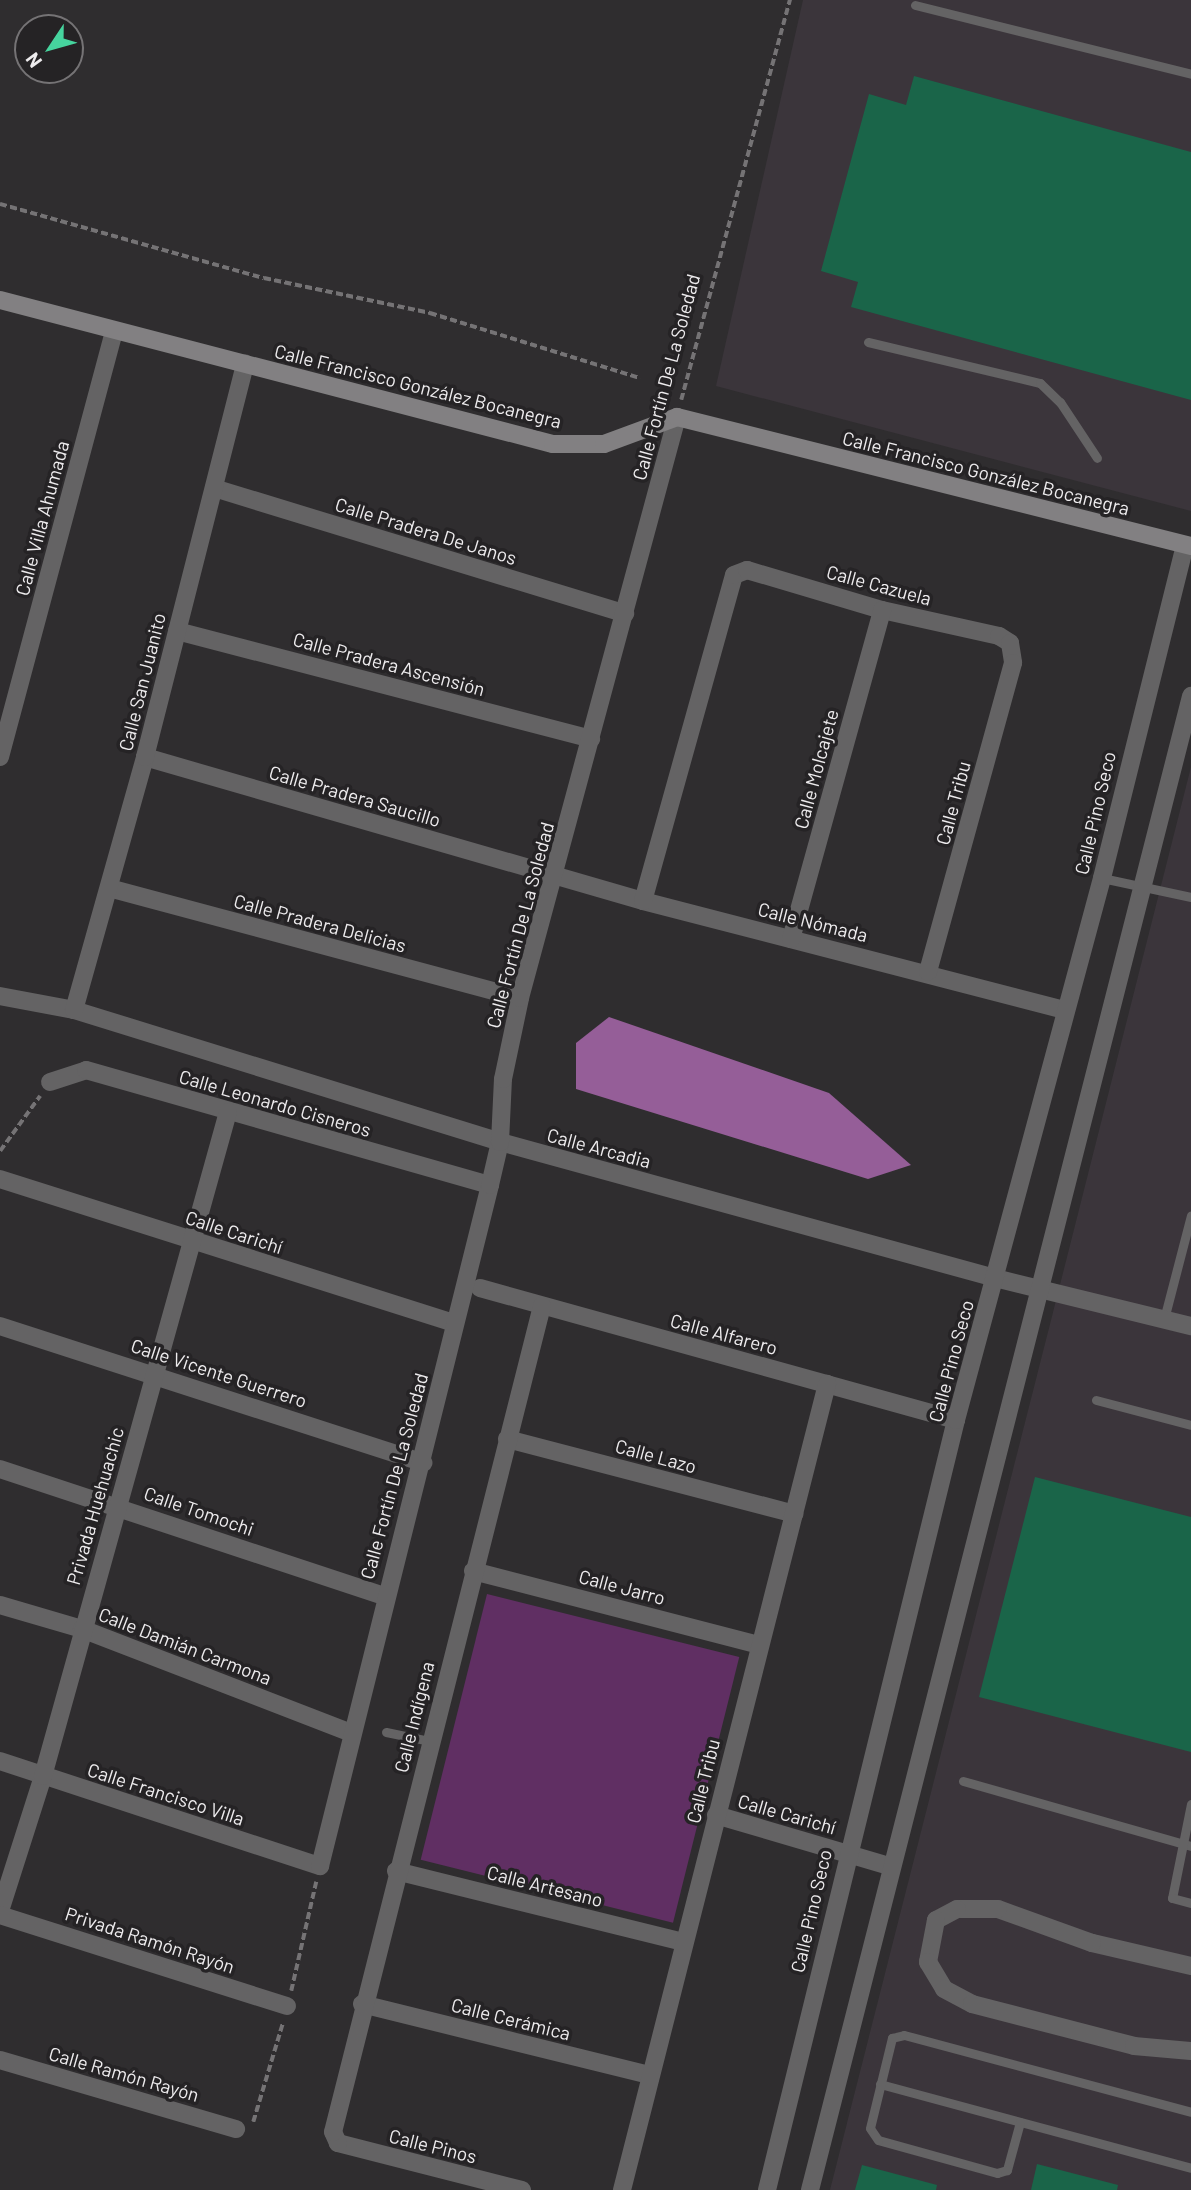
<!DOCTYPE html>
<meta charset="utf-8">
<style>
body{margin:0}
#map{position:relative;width:1191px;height:2190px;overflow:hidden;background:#2f2d2f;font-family:Barlow,sans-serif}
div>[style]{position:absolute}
.built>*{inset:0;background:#3b353b}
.green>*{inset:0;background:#602f63;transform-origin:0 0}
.water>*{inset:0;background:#955e98}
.building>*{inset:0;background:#1a6549}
.path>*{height:3.5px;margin-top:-1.75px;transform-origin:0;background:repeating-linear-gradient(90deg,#757375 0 7px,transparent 0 10.5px)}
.lane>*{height:9px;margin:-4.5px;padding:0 4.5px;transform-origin:4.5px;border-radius:4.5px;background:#646364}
.street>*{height:18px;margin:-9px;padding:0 9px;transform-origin:9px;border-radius:9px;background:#646364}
.secondary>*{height:18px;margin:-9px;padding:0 9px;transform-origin:9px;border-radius:9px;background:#828082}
span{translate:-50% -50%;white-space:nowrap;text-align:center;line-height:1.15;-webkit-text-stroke:7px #252325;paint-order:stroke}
.street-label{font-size:19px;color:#eeecee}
.north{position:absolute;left:14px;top:14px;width:70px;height:70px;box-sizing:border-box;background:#252325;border:2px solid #757375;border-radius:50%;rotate:234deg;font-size:19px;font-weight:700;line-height:28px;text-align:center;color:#eeecee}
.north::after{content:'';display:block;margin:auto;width:24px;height:32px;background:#46d49e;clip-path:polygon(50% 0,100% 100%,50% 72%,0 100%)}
</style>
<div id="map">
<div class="built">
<i style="clip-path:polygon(803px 0,1191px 0,1191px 511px,716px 386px)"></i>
<i style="clip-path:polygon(1191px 767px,1191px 2190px,830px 2190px,1064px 1269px)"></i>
</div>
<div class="green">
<i style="left:487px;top:1594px;width:260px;height:274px;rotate:14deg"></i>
</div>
<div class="water">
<i style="clip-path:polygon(609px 1017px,829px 1093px,911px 1165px,868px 1179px,576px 1089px,576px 1043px)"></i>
</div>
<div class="building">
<i style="clip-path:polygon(914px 76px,1191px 152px,1191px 400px,851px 307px,858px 282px,821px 271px,869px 94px,906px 105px)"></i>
<i style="clip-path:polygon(1035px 1477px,1191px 1517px,1191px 1752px,979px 1697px)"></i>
<i style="clip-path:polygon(1037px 2164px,1118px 2185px,1117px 2190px,1031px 2190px)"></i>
<i style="clip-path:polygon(862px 2165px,937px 2185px,936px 2190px,855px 2190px)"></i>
</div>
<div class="path">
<i style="left:0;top:204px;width:274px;rotate:15.7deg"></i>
<i style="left:264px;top:278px;width:170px;rotate:11.9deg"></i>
<i style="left:430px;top:313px;width:220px;rotate:17.2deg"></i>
<i style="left:681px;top:400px;width:415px;rotate:-74.8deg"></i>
<i style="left:0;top:1151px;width:68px;rotate:-54deg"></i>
<i style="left:291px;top:1991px;width:112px;rotate:-77.1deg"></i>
<i style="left:253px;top:2122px;width:104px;rotate:-73.3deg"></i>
</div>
<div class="lane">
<i style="left:915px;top:5px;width:284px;rotate:14deg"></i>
<i style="left:868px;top:342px;width:177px;rotate:13.4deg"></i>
<i style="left:1040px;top:383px;width:28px;rotate:44deg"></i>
<i style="left:1060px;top:402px;width:67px;rotate:56.5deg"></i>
<i style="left:1102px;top:878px;width:91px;rotate:12.1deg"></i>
<i style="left:1164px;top:1319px;width:107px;rotate:-75.4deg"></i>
<i style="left:1096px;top:1400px;width:98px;rotate:14.7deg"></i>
<i style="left:386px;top:1732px;width:45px;rotate:11.6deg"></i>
<i style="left:963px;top:1781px;width:237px;rotate:15.9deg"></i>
<i style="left:1191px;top:1804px;width:96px;rotate:101.4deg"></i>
<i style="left:1172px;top:1898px;width:20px;rotate:15deg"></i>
<i style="left:880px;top:2084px;width:322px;rotate:15.1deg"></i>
<i style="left:1020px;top:2122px;width:50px;rotate:105.2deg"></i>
<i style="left:1007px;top:2170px;width:10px;rotate:163deg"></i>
<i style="left:997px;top:2173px;width:123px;rotate:-164.5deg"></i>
<i style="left:878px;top:2140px;width:14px;rotate:-124deg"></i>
<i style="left:870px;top:2128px;width:93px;rotate:-76.3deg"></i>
<i style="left:892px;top:2038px;width:12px;rotate:-14deg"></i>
<i style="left:904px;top:2035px;width:297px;rotate:15deg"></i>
</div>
<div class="street">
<i style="left:214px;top:488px;width:430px;rotate:17deg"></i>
<i style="left:177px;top:631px;width:428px;rotate:14.6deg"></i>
<i style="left:0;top:757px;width:441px;rotate:-75deg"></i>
<i style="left:145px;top:757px;width:518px;rotate:16.13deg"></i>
<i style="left:643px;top:901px;width:434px;rotate:14.5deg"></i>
<i style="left:109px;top:888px;width:425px;rotate:15deg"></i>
<i style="left:643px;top:901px;width:338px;rotate:-74.4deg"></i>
<i style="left:734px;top:575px;width:14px;rotate:-21deg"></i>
<i style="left:747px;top:570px;width:141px;rotate:16.5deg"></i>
<i style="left:882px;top:610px;width:120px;rotate:12.5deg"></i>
<i style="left:999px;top:636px;width:13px;rotate:32deg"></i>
<i style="left:1010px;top:643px;width:20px;rotate:81deg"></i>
<i style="left:1013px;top:663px;width:320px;rotate:105.4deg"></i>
<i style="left:791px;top:939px;width:341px;rotate:-74.5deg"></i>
<i style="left:0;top:996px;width:75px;rotate:10.7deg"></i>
<i style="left:74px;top:1010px;width:446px;rotate:17.2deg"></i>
<i style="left:500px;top:1142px;width:513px;rotate:15.36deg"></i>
<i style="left:995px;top:1278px;width:202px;rotate:13.8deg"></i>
<i style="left:74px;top:1010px;width:263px;rotate:-74.3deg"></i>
<i style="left:145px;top:757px;width:406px;rotate:-75.7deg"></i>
<i style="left:50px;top:1082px;width:38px;rotate:-18deg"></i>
<i style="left:86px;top:1070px;width:420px;rotate:15.9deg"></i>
<i style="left:0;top:1179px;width:477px;rotate:17.6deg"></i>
<i style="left:480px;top:1288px;width:494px;rotate:15.5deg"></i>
<i style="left:0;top:1326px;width:445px;rotate:17.9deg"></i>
<i style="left:507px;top:1439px;width:297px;rotate:14.6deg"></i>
<i style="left:0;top:1469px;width:404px;rotate:18.3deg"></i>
<i style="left:473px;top:1571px;width:296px;rotate:14.5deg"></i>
<i style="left:0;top:1605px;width:85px;rotate:16.3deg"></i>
<i style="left:82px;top:1629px;width:289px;rotate:21.1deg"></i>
<i style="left:0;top:1761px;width:337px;rotate:18.2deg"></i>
<i style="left:320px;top:1866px;width:702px;rotate:-75.98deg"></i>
<i style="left:490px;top:1185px;width:44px;rotate:-76.9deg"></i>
<i style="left:500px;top:1142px;width:63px;rotate:-87.3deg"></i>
<i style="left:503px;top:1079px;width:83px;rotate:-78.1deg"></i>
<i style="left:520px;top:998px;width:602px;rotate:-74.88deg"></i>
<i style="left:716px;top:1815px;width:180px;rotate:16.4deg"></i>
<i style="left:396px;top:1871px;width:296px;rotate:13.9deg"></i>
<i style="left:0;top:1911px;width:142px;rotate:-72.3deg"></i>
<i style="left:43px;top:1776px;width:689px;rotate:-74.43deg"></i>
<i style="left:0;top:1915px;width:301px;rotate:17.6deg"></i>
<i style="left:1191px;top:1966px;width:102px;rotate:-166.9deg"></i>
<i style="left:1092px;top:1943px;width:100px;rotate:-160.1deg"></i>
<i style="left:998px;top:1909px;width:41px;rotate:180deg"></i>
<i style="left:957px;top:1909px;width:24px;rotate:152deg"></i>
<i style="left:936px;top:1920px;width:43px;rotate:100.8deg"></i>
<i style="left:928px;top:1962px;width:31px;rotate:59deg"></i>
<i style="left:944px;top:1989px;width:32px;rotate:28deg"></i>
<i style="left:972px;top:2004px;width:167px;rotate:14.5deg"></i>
<i style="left:1134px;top:2046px;width:57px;rotate:5deg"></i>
<i style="left:362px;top:2004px;width:296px;rotate:13.9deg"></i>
<i style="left:0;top:2060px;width:246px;rotate:16.3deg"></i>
<i style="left:522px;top:2190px;width:190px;rotate:-165.7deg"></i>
<i style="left:338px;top:2143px;width:12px;rotate:-114deg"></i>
<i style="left:333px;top:2132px;width:852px;rotate:-75.8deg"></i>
<i style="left:622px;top:2190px;width:832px;rotate:-75.73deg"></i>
<i style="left:767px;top:2190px;width:793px;rotate:-76.21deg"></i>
<i style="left:956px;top:1420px;width:561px;rotate:-74.92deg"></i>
<i style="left:1102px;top:878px;width:343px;rotate:-76deg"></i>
<i style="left:810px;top:2190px;width:1542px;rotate:-75.69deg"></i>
</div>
<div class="secondary">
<i style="left:0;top:300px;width:571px;rotate:14.6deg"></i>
<i style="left:553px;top:444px;width:51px"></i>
<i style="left:604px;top:444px;width:78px;rotate:-20.3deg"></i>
<i style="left:677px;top:417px;width:530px;rotate:14.09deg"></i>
</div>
<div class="street-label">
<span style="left:666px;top:377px;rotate:-75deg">Calle Fortín De La Soledad</span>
<span style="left:418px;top:386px;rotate:14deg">Calle Francisco González Bocanegra</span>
<span style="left:986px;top:473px;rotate:14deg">Calle Francisco González Bocanegra</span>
<span style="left:42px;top:518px;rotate:-75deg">Calle Villa Ahumada</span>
<span style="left:426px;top:531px;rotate:17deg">Calle Pradera De Janos</span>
<span style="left:879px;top:585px;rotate:15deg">Calle Cazuela</span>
<span style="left:389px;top:664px;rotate:15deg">Calle Pradera Ascensión</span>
<span style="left:142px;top:682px;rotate:-76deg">Calle San Juanito</span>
<span style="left:816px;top:769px;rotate:-75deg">Calle Molcajete</span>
<span style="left:355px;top:796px;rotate:16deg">Calle Pradera Saucillo</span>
<span style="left:953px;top:803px;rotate:-75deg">Calle Tribu</span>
<span style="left:1095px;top:813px;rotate:-77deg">Calle Pino Seco</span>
<span style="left:813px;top:922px;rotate:14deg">Calle Nómada</span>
<span style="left:320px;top:923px;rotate:15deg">Calle Pradera Delicias</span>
<span style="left:520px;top:925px;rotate:-75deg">Calle Fortín De La Soledad</span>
<span style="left:275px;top:1103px;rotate:16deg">Calle Leonardo Cisneros</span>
<span style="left:599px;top:1148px;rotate:15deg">Calle Arcadia</span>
<span style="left:234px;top:1232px;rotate:18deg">Calle Carichí</span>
<span style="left:724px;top:1334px;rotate:15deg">Calle Alfarero</span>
<span style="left:951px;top:1361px;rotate:-75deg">Calle Pino Seco</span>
<span style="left:219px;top:1373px;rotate:18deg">Calle Vicente Guerrero</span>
<span style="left:656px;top:1456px;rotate:15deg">Calle Lazo</span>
<span style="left:394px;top:1476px;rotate:-75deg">Calle Fortín De La Soledad</span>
<span style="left:95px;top:1506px;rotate:-74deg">Privada Huehuachic</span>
<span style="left:199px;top:1511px;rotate:19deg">Calle Tomochi</span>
<span style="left:622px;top:1587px;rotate:15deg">Calle Jarro</span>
<span style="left:185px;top:1646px;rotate:21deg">Calle Damián Carmona</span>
<span style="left:414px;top:1717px;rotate:-76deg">Calle Indígena</span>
<span style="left:703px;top:1781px;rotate:-76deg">Calle Tribu</span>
<span style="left:166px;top:1794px;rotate:18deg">Calle Francisco Villa</span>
<span style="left:787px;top:1814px;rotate:16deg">Calle Carichí</span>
<span style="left:545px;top:1886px;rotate:14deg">Calle Artesano</span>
<span style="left:811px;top:1911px;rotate:-77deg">Calle Pino Seco</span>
<span style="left:150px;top:1940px;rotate:18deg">Privada Ramón Rayón</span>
<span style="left:511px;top:2019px;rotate:14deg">Calle Cerámica</span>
<span style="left:124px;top:2074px;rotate:16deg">Calle Ramón Rayón</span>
<span style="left:433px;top:2146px;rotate:14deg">Calle Pinos</span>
</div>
<div class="north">N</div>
</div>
